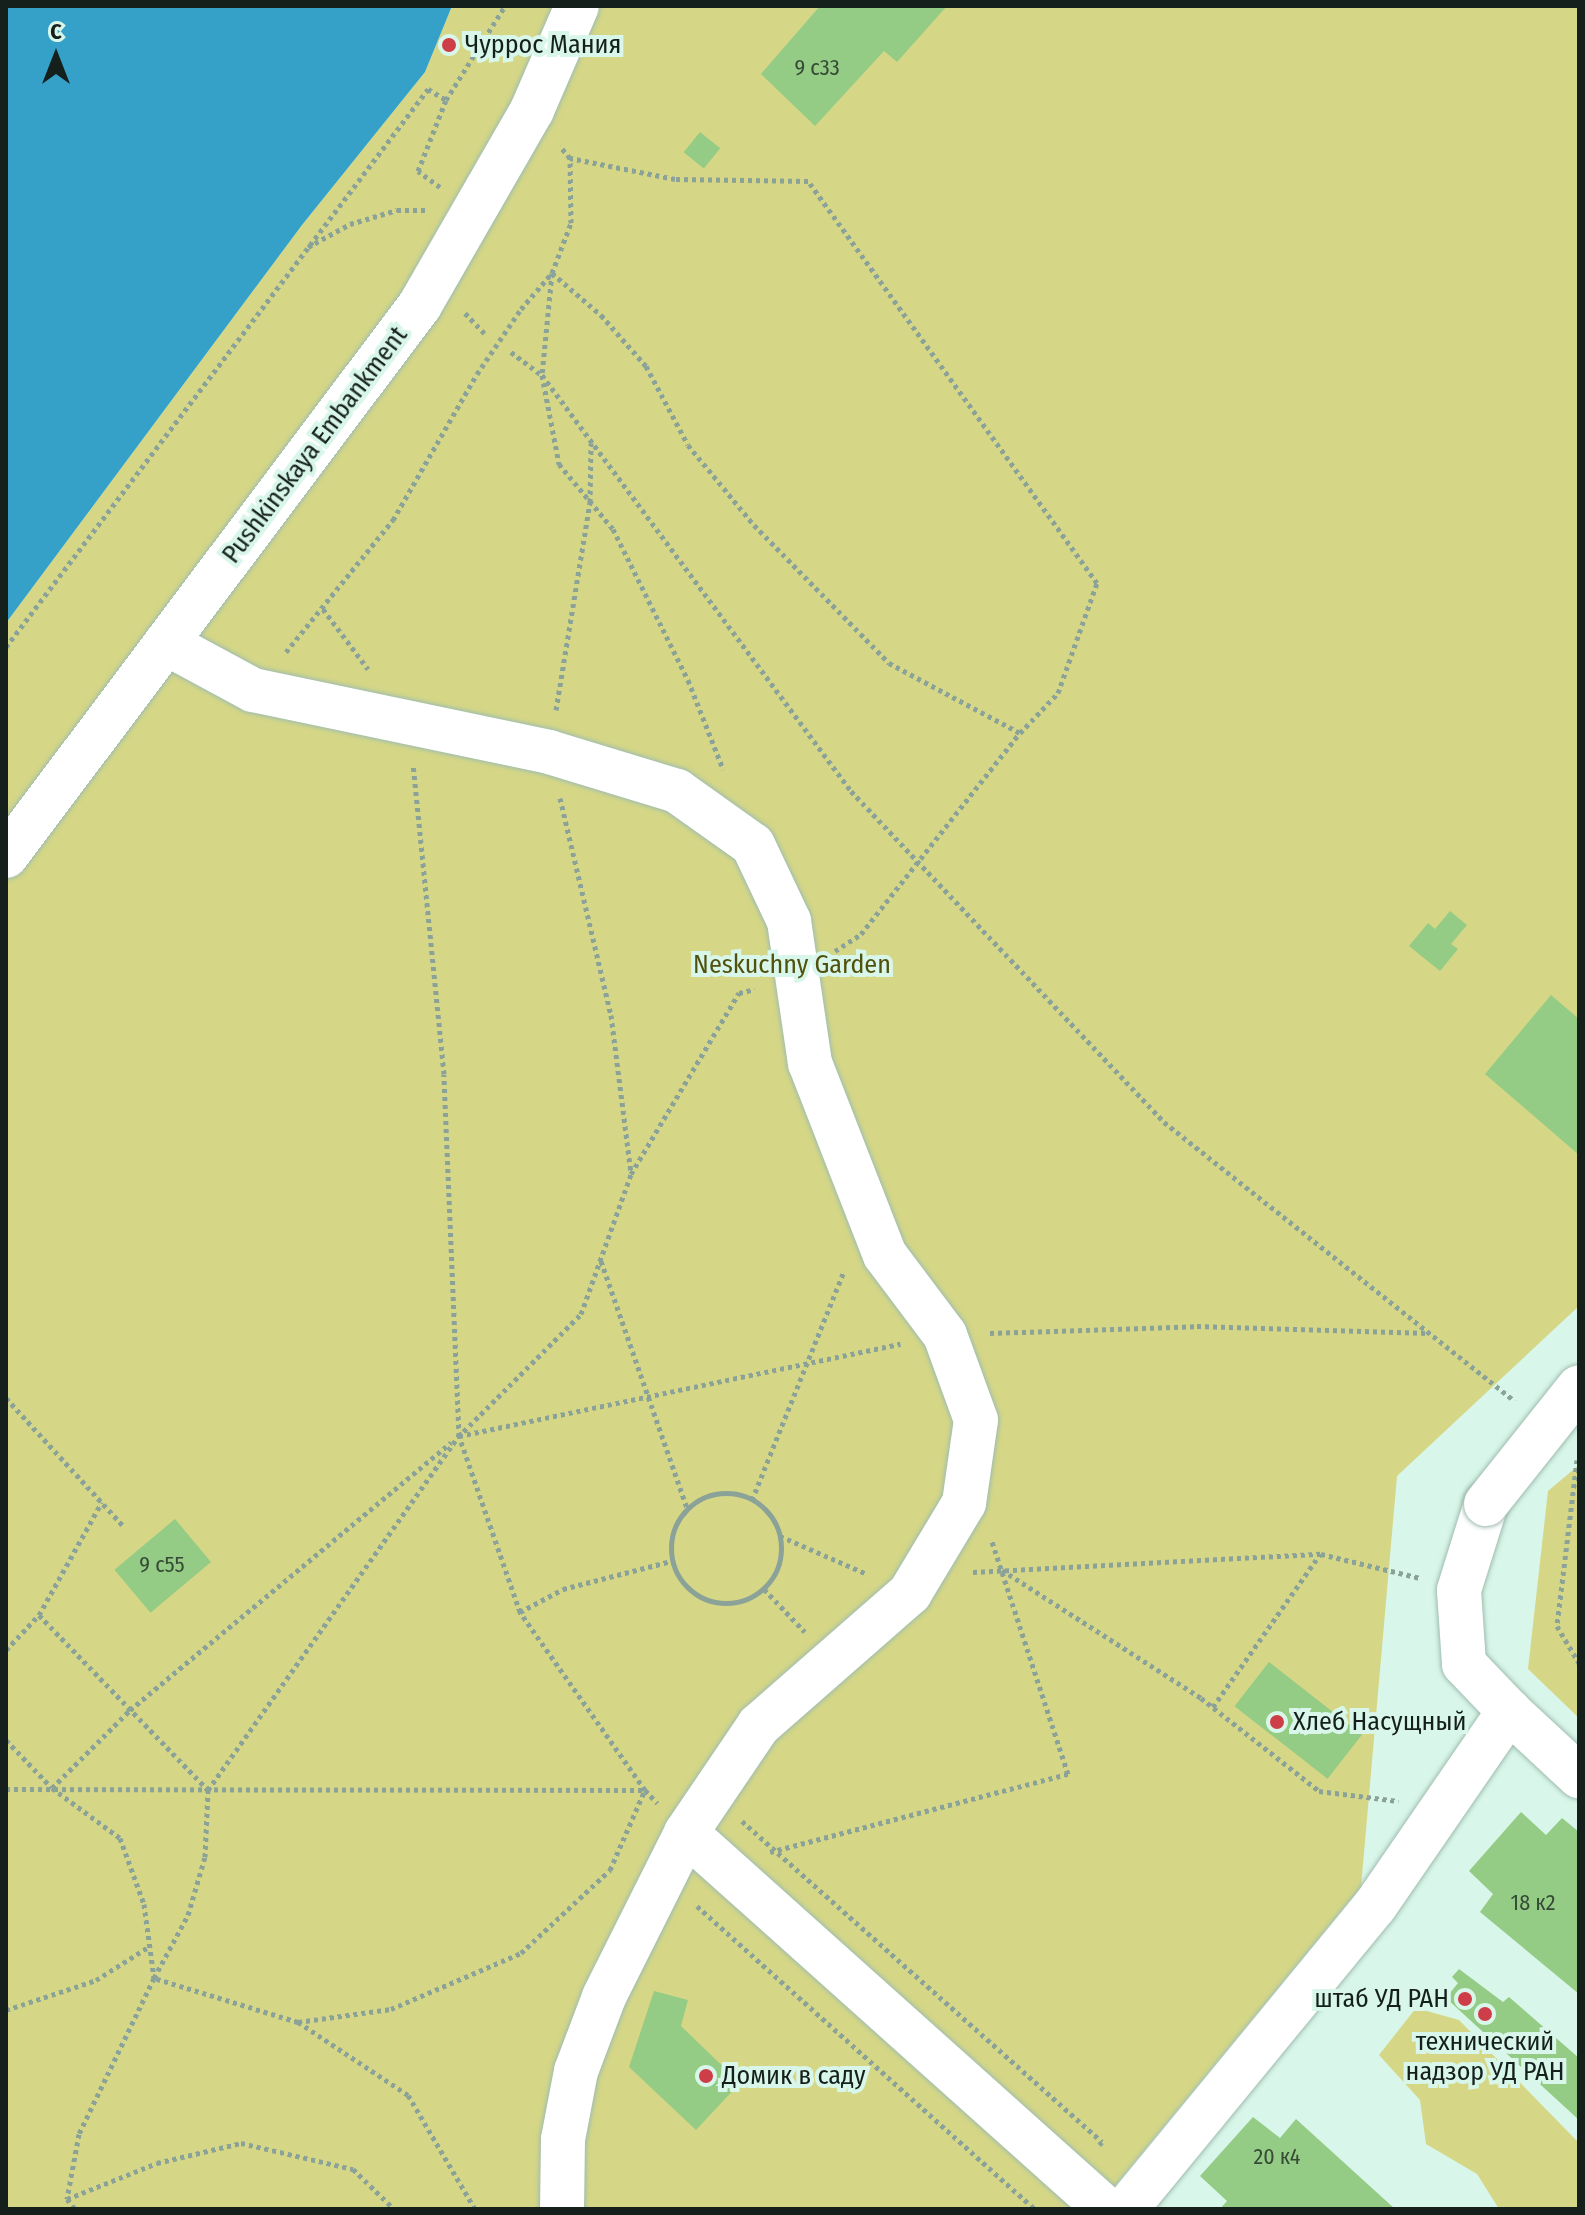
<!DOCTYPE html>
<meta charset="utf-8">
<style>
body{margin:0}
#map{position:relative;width:1585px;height:2215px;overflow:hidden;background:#d8f6e9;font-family:"Fira Sans Condensed",sans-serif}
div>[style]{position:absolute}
.green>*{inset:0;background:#d5d786}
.water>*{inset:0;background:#35a1c9}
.building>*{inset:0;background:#94cb85;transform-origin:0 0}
.path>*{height:5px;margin-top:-2.5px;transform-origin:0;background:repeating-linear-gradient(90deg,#8ba299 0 4px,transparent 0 8px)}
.path>.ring{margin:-2.5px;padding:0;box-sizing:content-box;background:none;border:5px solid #8ba299;border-radius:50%}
.roads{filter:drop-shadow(0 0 2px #9fbcb0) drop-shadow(0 0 2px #9fbcb0)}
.minor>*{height:44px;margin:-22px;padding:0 22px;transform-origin:22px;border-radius:22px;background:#fff}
.path-bridge>*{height:5px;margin-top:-2.5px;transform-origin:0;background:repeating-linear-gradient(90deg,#8ba299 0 4px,transparent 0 8px)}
.bridges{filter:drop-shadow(0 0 2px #9fbcb0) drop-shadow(0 0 2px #9fbcb0)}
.minor-bridge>*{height:44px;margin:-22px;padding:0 22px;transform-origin:22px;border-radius:22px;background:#fff}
.dots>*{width:22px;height:22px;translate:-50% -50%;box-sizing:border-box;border:4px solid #d8f6e9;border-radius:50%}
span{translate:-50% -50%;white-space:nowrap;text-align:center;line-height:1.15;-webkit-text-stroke:8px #d8f6e9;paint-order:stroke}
.number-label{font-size:22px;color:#354b36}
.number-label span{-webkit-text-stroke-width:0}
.poi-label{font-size:26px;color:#15201c}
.left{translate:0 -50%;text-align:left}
.right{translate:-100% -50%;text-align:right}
.street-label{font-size:26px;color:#15201c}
.park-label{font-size:26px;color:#51510e}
.frame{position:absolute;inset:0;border:8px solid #15201c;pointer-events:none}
.north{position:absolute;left:16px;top:16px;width:80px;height:80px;-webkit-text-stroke:6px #d8f6e9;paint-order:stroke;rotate:0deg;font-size:22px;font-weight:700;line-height:32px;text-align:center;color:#15201c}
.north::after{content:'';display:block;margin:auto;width:28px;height:36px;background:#15201c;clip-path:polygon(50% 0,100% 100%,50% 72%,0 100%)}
</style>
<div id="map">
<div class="green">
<i style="clip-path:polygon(452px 6px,1579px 6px,1579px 1306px,1397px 1476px,1361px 1887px,1096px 2209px,6px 2209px,6px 623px,302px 225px,425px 72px)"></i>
<i style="clip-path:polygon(1579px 1465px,1579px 1718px,1528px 1669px,1548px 1491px)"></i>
<i style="clip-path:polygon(1416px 2008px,1459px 2020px,1579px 2143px,1579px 2209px,1499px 2209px,1477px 2174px,1426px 2144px,1420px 2100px,1379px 2055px)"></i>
</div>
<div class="water">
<i style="clip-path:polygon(6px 6px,452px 6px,425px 72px,302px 225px,6px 623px)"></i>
</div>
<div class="building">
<i style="clip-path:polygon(820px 6px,947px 6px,897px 62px,884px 51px,815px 126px,761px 74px)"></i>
<i style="left:700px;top:132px;width:26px;height:26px;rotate:39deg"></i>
<i style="clip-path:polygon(1450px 911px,1467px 925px,1451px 944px,1458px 949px,1440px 971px,1409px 946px,1428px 923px,1435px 929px)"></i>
<i style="clip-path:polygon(1551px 995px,1579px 1019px,1579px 1155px,1485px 1074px)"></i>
<i style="left:175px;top:1519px;width:56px;height:79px;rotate:50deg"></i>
<i style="left:1269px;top:1662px;width:118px;height:56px;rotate:38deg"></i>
<i style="clip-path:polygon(1521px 1812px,1546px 1835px,1562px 1818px,1579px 1832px,1579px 1994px,1480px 1912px,1493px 1894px,1469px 1871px)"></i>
<i style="clip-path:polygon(1459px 1969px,1503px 2002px,1509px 1997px,1579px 2058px,1579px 2120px,1446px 1998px,1458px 1983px,1452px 1977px)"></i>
<i style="clip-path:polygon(654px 1991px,688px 2000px,681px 2026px,740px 2083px,696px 2130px,629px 2067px)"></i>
<i style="clip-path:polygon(1253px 2117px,1280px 2138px,1296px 2119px,1395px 2209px,1220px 2209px,1227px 2201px,1200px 2176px)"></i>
</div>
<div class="path">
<i style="left:440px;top:187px;width:27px;rotate:-144deg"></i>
<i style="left:418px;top:171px;width:76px;rotate:-68.5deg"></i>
<i style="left:308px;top:247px;width:48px;rotate:-28.7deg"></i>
<i style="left:350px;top:224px;width:49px;rotate:-16.6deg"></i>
<i style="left:397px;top:210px;width:29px"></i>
<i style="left:552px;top:273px;width:65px;rotate:40.6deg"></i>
<i style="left:601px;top:315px;width:68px;rotate:48.6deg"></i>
<i style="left:646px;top:366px;width:89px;rotate:62deg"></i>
<i style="left:688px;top:445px;width:104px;rotate:50.5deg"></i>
<i style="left:754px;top:525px;width:193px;rotate:45.6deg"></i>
<i style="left:889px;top:663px;width:149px;rotate:28.1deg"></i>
<i style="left:1020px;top:733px;width:55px;rotate:-46.5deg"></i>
<i style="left:1058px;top:693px;width:117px;rotate:-70.5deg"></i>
<i style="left:1097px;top:583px;width:495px;rotate:-125.7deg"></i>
<i style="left:808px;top:181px;width:133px;rotate:-179.1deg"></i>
<i style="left:675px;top:179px;width:107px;rotate:-168.7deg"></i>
<i style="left:570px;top:158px;width:16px;rotate:-130deg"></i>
<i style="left:552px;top:273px;width:102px;rotate:95.6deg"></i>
<i style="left:542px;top:375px;width:91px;rotate:79.2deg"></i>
<i style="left:559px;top:464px;width:85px;rotate:50.3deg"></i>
<i style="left:613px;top:529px;width:169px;rotate:63.6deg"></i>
<i style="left:688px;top:680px;width:96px;rotate:68.5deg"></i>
<i style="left:521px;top:309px;width:48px;rotate:-49.3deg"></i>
<i style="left:552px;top:273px;width:53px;rotate:-69.2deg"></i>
<i style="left:571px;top:223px;width:65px;rotate:-90.9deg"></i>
<i style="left:465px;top:313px;width:28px;rotate:46deg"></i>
<i style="left:511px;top:352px;width:39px;rotate:37deg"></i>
<i style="left:542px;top:375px;width:518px;rotate:53.4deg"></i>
<i style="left:851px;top:791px;width:456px;rotate:46.6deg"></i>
<i style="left:1164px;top:1122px;width:448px;rotate:38.5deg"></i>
<i style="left:323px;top:609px;width:75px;rotate:53.1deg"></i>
<i style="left:6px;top:647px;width:700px;rotate:-52.9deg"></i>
<i style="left:428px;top:89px;width:21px;rotate:31deg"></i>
<i style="left:446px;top:100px;width:111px;rotate:-57.9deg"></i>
<i style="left:286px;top:652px;width:170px;rotate:-51deg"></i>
<i style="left:393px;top:520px;width:168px;rotate:-60.1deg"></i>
<i style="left:556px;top:710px;width:211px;rotate:-80.7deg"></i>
<i style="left:590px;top:502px;width:59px;rotate:-89deg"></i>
<i style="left:560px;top:798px;width:223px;rotate:76.8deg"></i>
<i style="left:611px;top:1015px;width:159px;rotate:82.8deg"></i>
<i style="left:835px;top:951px;width:31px;rotate:-33deg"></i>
<i style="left:601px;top:1261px;width:262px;rotate:70.8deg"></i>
<i style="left:990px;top:1333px;width:207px;rotate:-1.9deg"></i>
<i style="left:1197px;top:1326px;width:232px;rotate:1.7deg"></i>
<i style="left:6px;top:1398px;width:176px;rotate:47.5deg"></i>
<i style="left:458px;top:1437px;width:174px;rotate:-45deg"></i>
<i style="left:581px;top:1314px;width:149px;rotate:-70.3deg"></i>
<i style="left:631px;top:1174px;width:211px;rotate:-59.2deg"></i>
<i style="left:739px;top:993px;width:16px;rotate:-14deg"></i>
<i style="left:1577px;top:1460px;width:167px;rotate:96.9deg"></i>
<i style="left:1557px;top:1626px;width:43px;rotate:59.3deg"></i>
<i class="ring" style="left:671px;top:1493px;width:105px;height:105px"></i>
<i style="left:752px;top:1500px;width:247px;rotate:-68.1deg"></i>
<i style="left:780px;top:1536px;width:95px;rotate:23.6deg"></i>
<i style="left:1002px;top:1570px;width:237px;rotate:32.7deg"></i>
<i style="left:1201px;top:1698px;width:150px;rotate:38.2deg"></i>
<i style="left:1319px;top:1791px;width:80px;rotate:7.2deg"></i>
<i style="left:973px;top:1572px;width:348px;rotate:-3deg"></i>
<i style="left:1321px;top:1554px;width:102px;rotate:13.6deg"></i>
<i style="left:764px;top:1589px;width:59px;rotate:46.4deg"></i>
<i style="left:520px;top:1612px;width:49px;rotate:-28.1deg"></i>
<i style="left:563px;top:1589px;width:112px;rotate:-14.5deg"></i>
<i style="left:39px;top:1615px;width:243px;rotate:46deg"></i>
<i style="left:6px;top:1650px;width:48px;rotate:-46.7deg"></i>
<i style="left:39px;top:1615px;width:129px;rotate:-60.9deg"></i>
<i style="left:1213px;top:1707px;width:187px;rotate:-55deg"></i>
<i style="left:6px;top:1740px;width:66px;rotate:46.2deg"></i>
<i style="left:52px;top:1788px;width:84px;rotate:36.3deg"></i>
<i style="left:120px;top:1838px;width:70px;rotate:70deg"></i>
<i style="left:144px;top:1904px;width:75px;rotate:82.3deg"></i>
<i style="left:154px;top:1978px;width:173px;rotate:115.7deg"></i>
<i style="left:79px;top:2134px;width:66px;rotate:100.5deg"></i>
<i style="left:67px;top:2199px;width:13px;rotate:51deg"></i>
<i style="left:52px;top:1788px;width:110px;rotate:-45deg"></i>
<i style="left:130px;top:1710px;width:418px;rotate:-39.8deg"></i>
<i style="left:6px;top:1789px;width:639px;rotate:0.09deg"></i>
<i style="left:645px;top:1790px;width:18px;rotate:47deg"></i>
<i style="left:742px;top:1821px;width:482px;rotate:41.7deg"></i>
<i style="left:1102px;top:2142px;width:4px;rotate:135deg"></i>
<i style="left:770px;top:1852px;width:308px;rotate:-14.7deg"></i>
<i style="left:1068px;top:1774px;width:247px;rotate:-108.1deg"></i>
<i style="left:697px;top:1906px;width:454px;rotate:41.9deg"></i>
<i style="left:6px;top:2010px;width:95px;rotate:-18.4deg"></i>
<i style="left:96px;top:1980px;width:64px;rotate:-32.2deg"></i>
<i style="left:298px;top:2022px;width:94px;rotate:-8deg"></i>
<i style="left:391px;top:2009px;width:142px;rotate:-23.3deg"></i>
<i style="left:521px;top:1953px;width:122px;rotate:-43deg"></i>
<i style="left:610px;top:1870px;width:87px;rotate:-66.4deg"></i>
<i style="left:645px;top:1790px;width:218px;rotate:-125.1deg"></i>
<i style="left:520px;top:1612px;width:186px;rotate:-109.1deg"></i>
<i style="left:459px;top:1436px;width:362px;rotate:-92.4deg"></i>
<i style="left:444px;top:1074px;width:311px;rotate:-95.7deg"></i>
<i style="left:67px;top:2199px;width:97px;rotate:-21.8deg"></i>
<i style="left:157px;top:2163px;width:86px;rotate:-13.4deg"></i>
<i style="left:241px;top:2143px;width:115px;rotate:13.1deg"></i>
<i style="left:353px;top:2169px;width:57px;rotate:44.3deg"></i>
<i style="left:475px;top:2209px;width:132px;rotate:-120.4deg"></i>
<i style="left:408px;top:2095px;width:132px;rotate:-146.4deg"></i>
<i style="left:298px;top:2022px;width:151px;rotate:-163deg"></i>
<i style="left:154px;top:1978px;width:72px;rotate:-61.6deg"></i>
<i style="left:188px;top:1915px;width:60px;rotate:-73.7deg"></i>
<i style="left:205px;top:1857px;width:67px;rotate:-87.4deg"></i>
<i style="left:208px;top:1790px;width:434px;rotate:-54.7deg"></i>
<i style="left:459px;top:1436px;width:451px;rotate:-11.8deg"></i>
</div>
<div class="roads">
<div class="minor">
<i style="left:166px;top:643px;width:99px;rotate:28.4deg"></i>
<i style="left:253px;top:690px;width:302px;rotate:11.8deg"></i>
<i style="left:549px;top:752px;width:134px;rotate:16.9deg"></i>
<i style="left:677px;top:791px;width:93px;rotate:35.4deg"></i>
<i style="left:753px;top:845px;width:84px;rotate:64.7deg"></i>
<i style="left:789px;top:921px;width:144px;rotate:81.6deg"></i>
<i style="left:810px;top:1063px;width:206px;rotate:68.7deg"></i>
<i style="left:885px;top:1255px;width:100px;rotate:53.1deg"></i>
<i style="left:945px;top:1335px;width:90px;rotate:70deg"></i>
<i style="left:976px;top:1420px;width:84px;rotate:98.2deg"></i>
<i style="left:964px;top:1503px;width:105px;rotate:121deg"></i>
<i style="left:910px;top:1593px;width:201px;rotate:138.8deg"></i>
<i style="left:759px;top:1725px;width:130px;rotate:124.1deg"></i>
<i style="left:686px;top:1833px;width:183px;rotate:116.6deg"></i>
<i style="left:604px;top:1997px;width:79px;rotate:110.7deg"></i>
<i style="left:576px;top:2071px;width:69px;rotate:100.8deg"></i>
<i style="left:563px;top:2139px;width:70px;rotate:90.8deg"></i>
<i style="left:6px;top:856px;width:689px;rotate:-53.08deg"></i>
<i style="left:420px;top:305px;width:225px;rotate:-60.1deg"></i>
<i style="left:532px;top:110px;width:113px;rotate:-66.6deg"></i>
<i style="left:1509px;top:1711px;width:96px;rotate:42.9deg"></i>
<i style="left:686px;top:1833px;width:564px;rotate:41.84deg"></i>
<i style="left:1126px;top:2209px;width:392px;rotate:-50.6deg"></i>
<i style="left:1375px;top:1906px;width:237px;rotate:-55.5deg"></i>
<i style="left:1509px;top:1711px;width:65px;rotate:-133.8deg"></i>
<i style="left:1464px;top:1664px;width:74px;rotate:-93.9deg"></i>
<i style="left:1459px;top:1590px;width:90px;rotate:-72.6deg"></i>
</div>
</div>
<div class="path-bridge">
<i style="left:477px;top:374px;width:78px;rotate:-55.9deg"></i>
<i style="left:861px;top:934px;width:256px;rotate:-51.7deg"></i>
</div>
<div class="bridges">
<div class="minor-bridge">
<i style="left:1486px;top:1504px;width:149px;rotate:-51.5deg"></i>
</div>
</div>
<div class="dots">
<i style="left:449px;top:45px;background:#ce3e48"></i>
<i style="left:1277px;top:1722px;background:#ce3e48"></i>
<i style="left:1465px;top:1999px;background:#ce3e48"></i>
<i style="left:1485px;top:2014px;background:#ce3e48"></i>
<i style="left:706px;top:2076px;background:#ce3e48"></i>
</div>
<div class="number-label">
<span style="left:817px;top:68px">9 с33</span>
<span style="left:162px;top:1565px">9 с55</span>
<span style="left:1533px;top:1903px">18 к2</span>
<span style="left:1277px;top:2157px">20 к4</span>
</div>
<div class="poi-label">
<span class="left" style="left:465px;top:45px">Чуррос Мания</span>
<span class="left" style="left:1293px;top:1722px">Хлеб Насущный</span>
<span class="right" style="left:1449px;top:1999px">штаб УД РАН</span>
<span style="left:1485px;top:2057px">технический<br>надзор УД РАН</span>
<span class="left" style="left:722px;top:2076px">Домик в саду</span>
</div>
<div class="street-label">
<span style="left:315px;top:445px;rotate:-53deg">Pushkinskaya Embankment</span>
</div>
<div class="park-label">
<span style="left:792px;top:965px">Neskuchny Garden</span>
</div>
<div class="frame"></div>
<div class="north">С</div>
</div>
